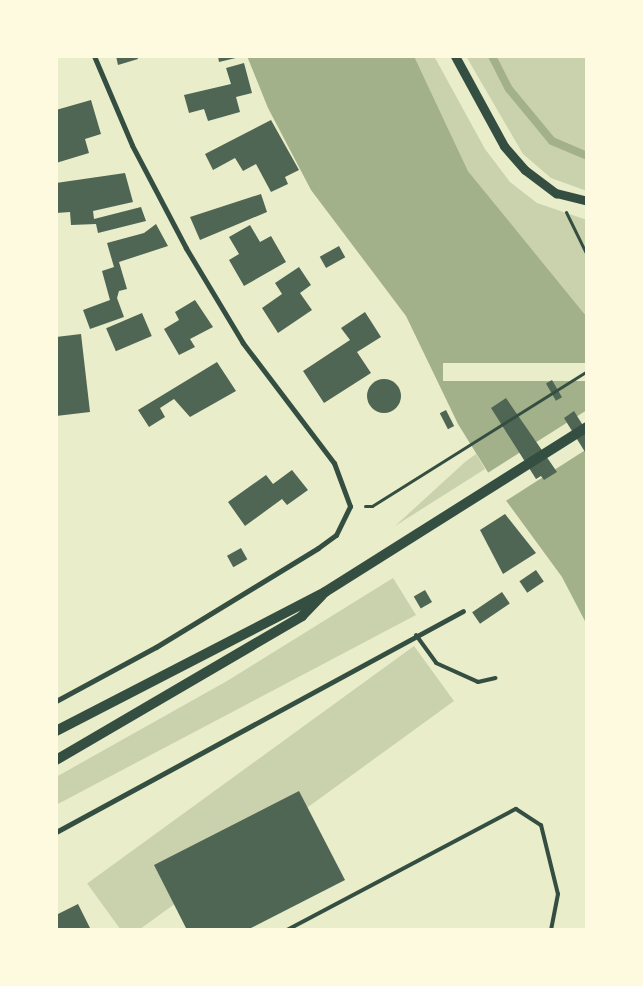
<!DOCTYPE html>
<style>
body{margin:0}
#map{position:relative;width:643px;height:986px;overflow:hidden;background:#e9edc9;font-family:Figtree,sans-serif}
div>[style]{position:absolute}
.green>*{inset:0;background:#cad2ad;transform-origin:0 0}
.water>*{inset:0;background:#a3b18a}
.pier>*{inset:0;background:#e9edc9;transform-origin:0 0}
.stream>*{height:8px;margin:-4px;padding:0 4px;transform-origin:4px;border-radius:4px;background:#a3b18a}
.building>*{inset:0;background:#4f6655;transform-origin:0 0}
.round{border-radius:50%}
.path>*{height:3px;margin:-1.5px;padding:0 1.5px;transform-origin:1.5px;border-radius:1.5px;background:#344e41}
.service>*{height:4px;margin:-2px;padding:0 2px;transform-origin:2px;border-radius:2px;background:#344e41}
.minor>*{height:5px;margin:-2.5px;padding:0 2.5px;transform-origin:2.5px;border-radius:2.5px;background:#344e41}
.tertiary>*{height:9px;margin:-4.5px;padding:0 4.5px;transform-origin:4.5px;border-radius:4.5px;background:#344e41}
.secondary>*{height:10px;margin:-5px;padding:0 5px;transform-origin:5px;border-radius:5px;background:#344e41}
span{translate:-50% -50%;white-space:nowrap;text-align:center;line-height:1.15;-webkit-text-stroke:4px #fefae0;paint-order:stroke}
.frame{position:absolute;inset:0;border:58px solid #fefae0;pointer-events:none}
</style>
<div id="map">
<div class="green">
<i style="clip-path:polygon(414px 56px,434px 56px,485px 149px,510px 182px,537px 203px,587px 220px,587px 317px,468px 171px)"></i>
<i style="clip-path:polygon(466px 56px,587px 56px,587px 191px,551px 178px,523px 154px)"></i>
<i style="clip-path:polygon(476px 454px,485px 469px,395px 526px,465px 462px)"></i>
<i style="clip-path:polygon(393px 578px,416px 615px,56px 805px,56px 777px,227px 681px)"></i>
<i style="left:414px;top:646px;width:68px;height:404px;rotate:54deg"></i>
</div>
<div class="water">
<i style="clip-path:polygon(247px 56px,414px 56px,468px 171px,587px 317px,587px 625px,562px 577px,502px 495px,458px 424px,406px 316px,311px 190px,268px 108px)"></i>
</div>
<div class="pier">
<i style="left:587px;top:363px;width:18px;height:144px;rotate:90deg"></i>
<i style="clip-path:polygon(587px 410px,587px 449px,504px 502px,486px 474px)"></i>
</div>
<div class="stream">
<i style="left:492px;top:56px;width:37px;rotate:63deg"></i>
<i style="left:509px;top:89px;width:67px;rotate:50.4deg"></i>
<i style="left:552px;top:141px;width:38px;rotate:23deg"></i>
</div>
<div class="building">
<i style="clip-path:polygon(116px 56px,137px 56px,138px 59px,118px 65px)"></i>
<i style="clip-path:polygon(218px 56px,239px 56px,240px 57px,219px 62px)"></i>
<i style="clip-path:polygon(244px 63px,252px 93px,236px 97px,240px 112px,208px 121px,204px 109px,189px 113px,184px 95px,231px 84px,226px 68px)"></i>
<i style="clip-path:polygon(91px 100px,101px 134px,85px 139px,89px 153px,56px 163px,56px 110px)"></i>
<i style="clip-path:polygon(271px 120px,299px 170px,285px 177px,288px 184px,271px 192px,256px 164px,243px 171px,235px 158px,213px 170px,205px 154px)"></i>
<i style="clip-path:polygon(125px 173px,133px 202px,93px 211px,94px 219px,141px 207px,146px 221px,98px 233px,96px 224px,71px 225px,70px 212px,56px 213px,56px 183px)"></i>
<i style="clip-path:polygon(261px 194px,267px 212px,200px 240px,190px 217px)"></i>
<i style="clip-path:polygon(156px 224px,168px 246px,119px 262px,127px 289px,119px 291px,117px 298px,124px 317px,90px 329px,83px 310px,110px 300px,102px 271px,114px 267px,107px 243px,144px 233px)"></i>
<i style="clip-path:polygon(250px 225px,260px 242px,271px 236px,286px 262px,244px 286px,229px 260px,239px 254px,229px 237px)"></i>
<i style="left:339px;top:246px;width:13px;height:22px;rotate:61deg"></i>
<i style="clip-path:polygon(299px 267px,311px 285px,300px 293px,312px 310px,278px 333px,262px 308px,282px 294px,275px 283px)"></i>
<i style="clip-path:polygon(195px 300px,213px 327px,190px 339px,195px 347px,179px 355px,164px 329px,179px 320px,175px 312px)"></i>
<i style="clip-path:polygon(365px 312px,381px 337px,357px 352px,371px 373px,324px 403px,303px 371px,350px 340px,341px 328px)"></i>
<i style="left:142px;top:313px;width:25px;height:39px;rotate:67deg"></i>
<i style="clip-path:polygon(81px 334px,90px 412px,56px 416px,56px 337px)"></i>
<i style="clip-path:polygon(217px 362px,236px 391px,190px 417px,174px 399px,160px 408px,165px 417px,149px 427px,138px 410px)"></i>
<i class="round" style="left:367px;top:379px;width:34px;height:34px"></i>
<i style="left:552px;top:380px;width:20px;height:7px;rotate:60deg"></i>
<i style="clip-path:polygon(506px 398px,557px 472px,544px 480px,541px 476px,536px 479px,491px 408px)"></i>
<i style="left:446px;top:410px;width:18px;height:7px;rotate:63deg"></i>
<i style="clip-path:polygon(574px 411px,587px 432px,585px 452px,564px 418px)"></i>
<i style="clip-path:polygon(292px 470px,308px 490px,287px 505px,282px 499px,245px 526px,228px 502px,266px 475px,273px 484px)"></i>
<i style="clip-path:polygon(505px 514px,536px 553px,503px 574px,480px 530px)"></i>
<i style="left:241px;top:548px;width:13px;height:16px;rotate:61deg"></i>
<i style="left:536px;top:570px;width:14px;height:20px;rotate:56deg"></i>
<i style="left:425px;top:590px;width:14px;height:13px;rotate:60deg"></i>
<i style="left:502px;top:592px;width:14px;height:36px;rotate:56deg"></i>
<i style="clip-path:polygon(299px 791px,345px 880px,247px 930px,187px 930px,154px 865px)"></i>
<i style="clip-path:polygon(78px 904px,91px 930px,56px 930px,56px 915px)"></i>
</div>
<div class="path">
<i style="left:566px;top:212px;width:48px;rotate:64deg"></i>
<i style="left:365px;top:506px;width:7px"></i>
<i style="left:372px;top:506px;width:254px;rotate:-32.1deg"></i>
</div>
<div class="service">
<i style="left:416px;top:635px;width:34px;rotate:54deg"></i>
<i style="left:436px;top:663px;width:46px;rotate:24.3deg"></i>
<i style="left:478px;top:682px;width:18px;rotate:-13deg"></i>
<i style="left:287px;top:930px;width:259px;rotate:-27.9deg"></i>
<i style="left:516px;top:809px;width:30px;rotate:33deg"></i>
<i style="left:541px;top:825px;width:71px;rotate:76.2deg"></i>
<i style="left:558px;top:894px;width:37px;rotate:101deg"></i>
</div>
<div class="minor">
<i style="left:56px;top:701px;width:114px;rotate:-28.4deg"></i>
<i style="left:156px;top:647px;width:190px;rotate:-31.4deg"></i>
<i style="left:318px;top:548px;width:22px;rotate:-36deg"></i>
<i style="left:336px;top:535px;width:32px;rotate:-64deg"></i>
<i style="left:350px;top:506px;width:46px;rotate:-110.4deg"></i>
<i style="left:334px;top:463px;width:151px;rotate:-127.2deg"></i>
<i style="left:243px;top:343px;width:111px;rotate:-121deg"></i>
<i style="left:186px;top:248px;width:116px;rotate:-117.7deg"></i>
<i style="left:132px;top:145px;width:97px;rotate:-113.1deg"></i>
<i style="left:56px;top:832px;width:463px;rotate:-28.5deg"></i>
</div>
<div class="tertiary">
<i style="left:455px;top:56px;width:102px;rotate:61.4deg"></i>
<i style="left:504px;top:146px;width:32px;rotate:49deg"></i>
<i style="left:525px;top:170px;width:39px;rotate:37deg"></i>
<i style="left:556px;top:193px;width:32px;rotate:14deg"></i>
</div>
<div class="secondary">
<i style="left:56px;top:731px;width:303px;rotate:-27.3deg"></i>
<i style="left:325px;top:592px;width:310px;rotate:-32.2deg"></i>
<i style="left:56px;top:760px;width:285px;rotate:-30.3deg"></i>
<i style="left:302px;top:616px;width:29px;rotate:-46deg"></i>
</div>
<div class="frame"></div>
</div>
